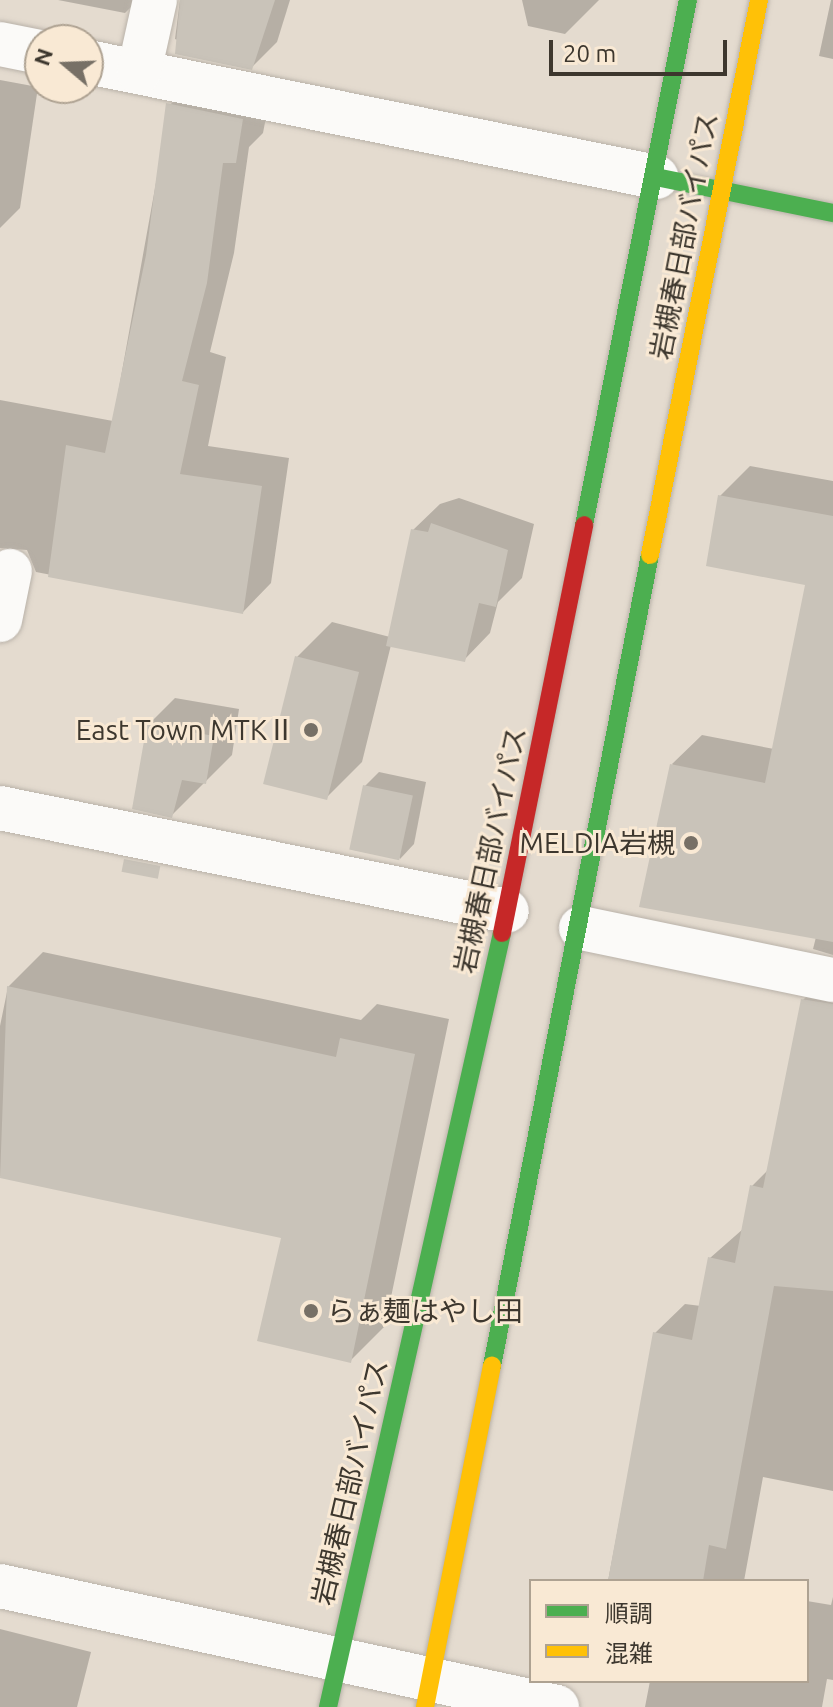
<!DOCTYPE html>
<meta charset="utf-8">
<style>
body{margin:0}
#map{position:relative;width:833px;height:1707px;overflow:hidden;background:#e4dbcf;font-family:Ubuntu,"Noto Sans JP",sans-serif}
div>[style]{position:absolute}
.shadow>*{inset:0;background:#0003}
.building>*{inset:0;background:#c9c3b9;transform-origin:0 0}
.roads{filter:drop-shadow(0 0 2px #b9b2a9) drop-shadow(0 0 2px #b9b2a9)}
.street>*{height:44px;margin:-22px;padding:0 22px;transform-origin:22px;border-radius:22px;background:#fbfaf8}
.fast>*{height:18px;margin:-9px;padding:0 9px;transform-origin:9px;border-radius:9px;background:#4caf50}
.slow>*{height:18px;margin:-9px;padding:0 9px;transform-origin:9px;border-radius:9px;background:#ffc107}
.jam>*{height:18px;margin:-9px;padding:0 9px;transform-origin:9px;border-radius:9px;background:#c62828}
.dots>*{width:22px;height:22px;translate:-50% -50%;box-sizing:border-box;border:4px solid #f9e9d4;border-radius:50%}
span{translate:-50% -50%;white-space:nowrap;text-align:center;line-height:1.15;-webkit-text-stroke:6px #f9e9d4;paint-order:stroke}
.street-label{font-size:28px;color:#3d372e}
.poi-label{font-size:28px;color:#3d372e}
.right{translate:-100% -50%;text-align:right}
.left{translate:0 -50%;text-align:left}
.legend{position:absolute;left:529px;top:1579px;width:280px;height:104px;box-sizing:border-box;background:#f9e9d4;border:2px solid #aea292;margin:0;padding:10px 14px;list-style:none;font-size:24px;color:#3d372e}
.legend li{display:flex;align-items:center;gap:16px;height:40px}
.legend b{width:40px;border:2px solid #aea292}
.north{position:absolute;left:24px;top:24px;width:80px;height:80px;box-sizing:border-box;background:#f9e9d4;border:2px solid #aea292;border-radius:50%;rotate:289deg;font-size:22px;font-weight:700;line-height:32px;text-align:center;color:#3d372e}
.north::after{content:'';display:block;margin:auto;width:28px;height:36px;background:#777066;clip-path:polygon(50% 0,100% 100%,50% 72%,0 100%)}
.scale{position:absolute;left:549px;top:40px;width:178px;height:36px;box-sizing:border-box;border:4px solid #3d372e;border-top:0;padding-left:10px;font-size:24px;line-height:28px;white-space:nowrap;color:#3d372e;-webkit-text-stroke:6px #f9e9d4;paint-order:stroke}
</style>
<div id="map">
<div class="shadow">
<i style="clip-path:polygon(58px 0,138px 0,125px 13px)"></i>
<i style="clip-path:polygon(180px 0,290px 0,277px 42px,251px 68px,175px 39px)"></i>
<i style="clip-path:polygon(522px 0,599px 0,565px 34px,528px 26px)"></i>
<i style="clip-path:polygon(831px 0,833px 0,833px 59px,819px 56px)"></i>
<i style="clip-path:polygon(198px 76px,271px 91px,263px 133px,249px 147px,234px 253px,210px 352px,226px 357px,208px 446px,289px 458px,271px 583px,243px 612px,36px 572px,27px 550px,0 548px,0 400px,113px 421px,170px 105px)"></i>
<i style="clip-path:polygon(0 80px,38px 87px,20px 208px,0 228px)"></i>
<i style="clip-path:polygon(750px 466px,833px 481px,833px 955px,813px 949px,816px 937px,672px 764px,702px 735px,774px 749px,808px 583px,720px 496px)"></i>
<i style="clip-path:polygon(459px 498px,534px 524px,522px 578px,498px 602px,490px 633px,464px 660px,391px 645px,362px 762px,327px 797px,297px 657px,332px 622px,390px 637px,413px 530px,440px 504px)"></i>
<i style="clip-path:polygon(175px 698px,239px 709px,232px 755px,172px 815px,149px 724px)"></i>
<i style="clip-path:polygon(379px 772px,426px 782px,414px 844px,400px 859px,365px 786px)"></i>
<i style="clip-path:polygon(43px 952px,361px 1020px,377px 1004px,449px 1019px,385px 1326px,350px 1361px,283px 1236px,0 1176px,0 1026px,8px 987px)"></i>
<i style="clip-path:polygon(833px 970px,833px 1491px,763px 1477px,744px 1581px,608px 1581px,655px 1333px,685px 1304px,701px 1306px,710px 1258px,743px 1229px,752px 1186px,769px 1169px,803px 1000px)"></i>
<i style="clip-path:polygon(833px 1597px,833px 1680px,827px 1679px,822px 1707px,645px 1707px,650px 1681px,807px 1681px,807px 1601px,831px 1605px)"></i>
<i style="clip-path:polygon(0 1629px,91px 1652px,77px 1707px,0 1707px)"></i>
</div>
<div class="building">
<i style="clip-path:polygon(180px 0,275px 0,252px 70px,175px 54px)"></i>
<i style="clip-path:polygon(166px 103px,243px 119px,236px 163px,223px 163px,207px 283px,182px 381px,199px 385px,180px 474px,262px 486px,243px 614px,48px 577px,66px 445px,105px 453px,146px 255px)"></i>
<i style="clip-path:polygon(718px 495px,833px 516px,833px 942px,639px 907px,670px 764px,765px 783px,805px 585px,706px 566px)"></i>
<i style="clip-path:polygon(431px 523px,508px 550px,496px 607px,479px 603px,465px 662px,386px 646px,411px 529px,428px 532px)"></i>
<i style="left:295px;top:656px;width:66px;height:132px;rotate:14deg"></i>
<i style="clip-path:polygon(147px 724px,214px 736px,206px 784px,182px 780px,172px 818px,132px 809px)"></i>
<i style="left:363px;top:785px;width:51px;height:66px;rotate:12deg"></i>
<i style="left:124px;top:859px;width:37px;height:13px;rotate:11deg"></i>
<i style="clip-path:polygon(7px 986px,336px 1057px,340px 1038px,415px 1054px,351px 1363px,257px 1341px,281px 1238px,0 1178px)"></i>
<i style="clip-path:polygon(801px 999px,833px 1004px,833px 1291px,774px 1286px,726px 1549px,709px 1545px,703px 1581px,608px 1581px,653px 1332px,692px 1340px,708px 1257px,735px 1263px,750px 1185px,763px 1188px)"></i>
</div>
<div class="roads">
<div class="street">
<i style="left:0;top:44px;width:41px;rotate:11.3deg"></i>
<i style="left:88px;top:62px;width:580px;rotate:11.45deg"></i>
<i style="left:139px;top:72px;width:74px;rotate:-77.5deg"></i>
<i style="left:0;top:620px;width:50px;rotate:-78.5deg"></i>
<i style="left:0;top:808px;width:517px;rotate:11.48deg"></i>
<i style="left:581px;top:928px;width:257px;rotate:11.7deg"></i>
<i style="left:0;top:1586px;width:570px;rotate:12.26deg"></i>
</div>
<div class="fast">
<i style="left:656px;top:177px;width:181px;rotate:11.5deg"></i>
<i style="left:584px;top:525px;width:535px;rotate:-78.8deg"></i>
<i style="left:492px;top:1366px;width:826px;rotate:-78.98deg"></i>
<i style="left:328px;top:1707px;width:793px;rotate:-77.33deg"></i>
</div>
<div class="slow">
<i style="left:650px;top:555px;width:566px;rotate:-78.89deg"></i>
<i style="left:425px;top:1707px;width:348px;rotate:-78.9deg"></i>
</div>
<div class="jam">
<i style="left:502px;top:933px;width:416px;rotate:-78.6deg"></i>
</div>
</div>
<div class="dots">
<i style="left:311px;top:730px;background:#777066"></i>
<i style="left:691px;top:843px;background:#777066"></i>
<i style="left:311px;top:1311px;background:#777066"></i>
</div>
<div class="street-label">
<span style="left:684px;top:236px;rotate:-79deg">岩槻春日部バイパス</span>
<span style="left:490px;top:850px;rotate:-78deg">岩槻春日部バイパス</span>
<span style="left:350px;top:1482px;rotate:-77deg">岩槻春日部バイパス</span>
</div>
<div class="poi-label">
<span class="right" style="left:295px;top:730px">East Town MTKⅡ</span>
<span class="right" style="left:675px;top:843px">MELDIA岩槻</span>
<span class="left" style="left:327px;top:1311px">らぁ麺はやし田</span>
</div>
<ul class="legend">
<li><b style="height:10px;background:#4caf50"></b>順調</li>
<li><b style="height:10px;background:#ffc107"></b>混雑</li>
</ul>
<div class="north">N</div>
<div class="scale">20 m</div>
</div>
